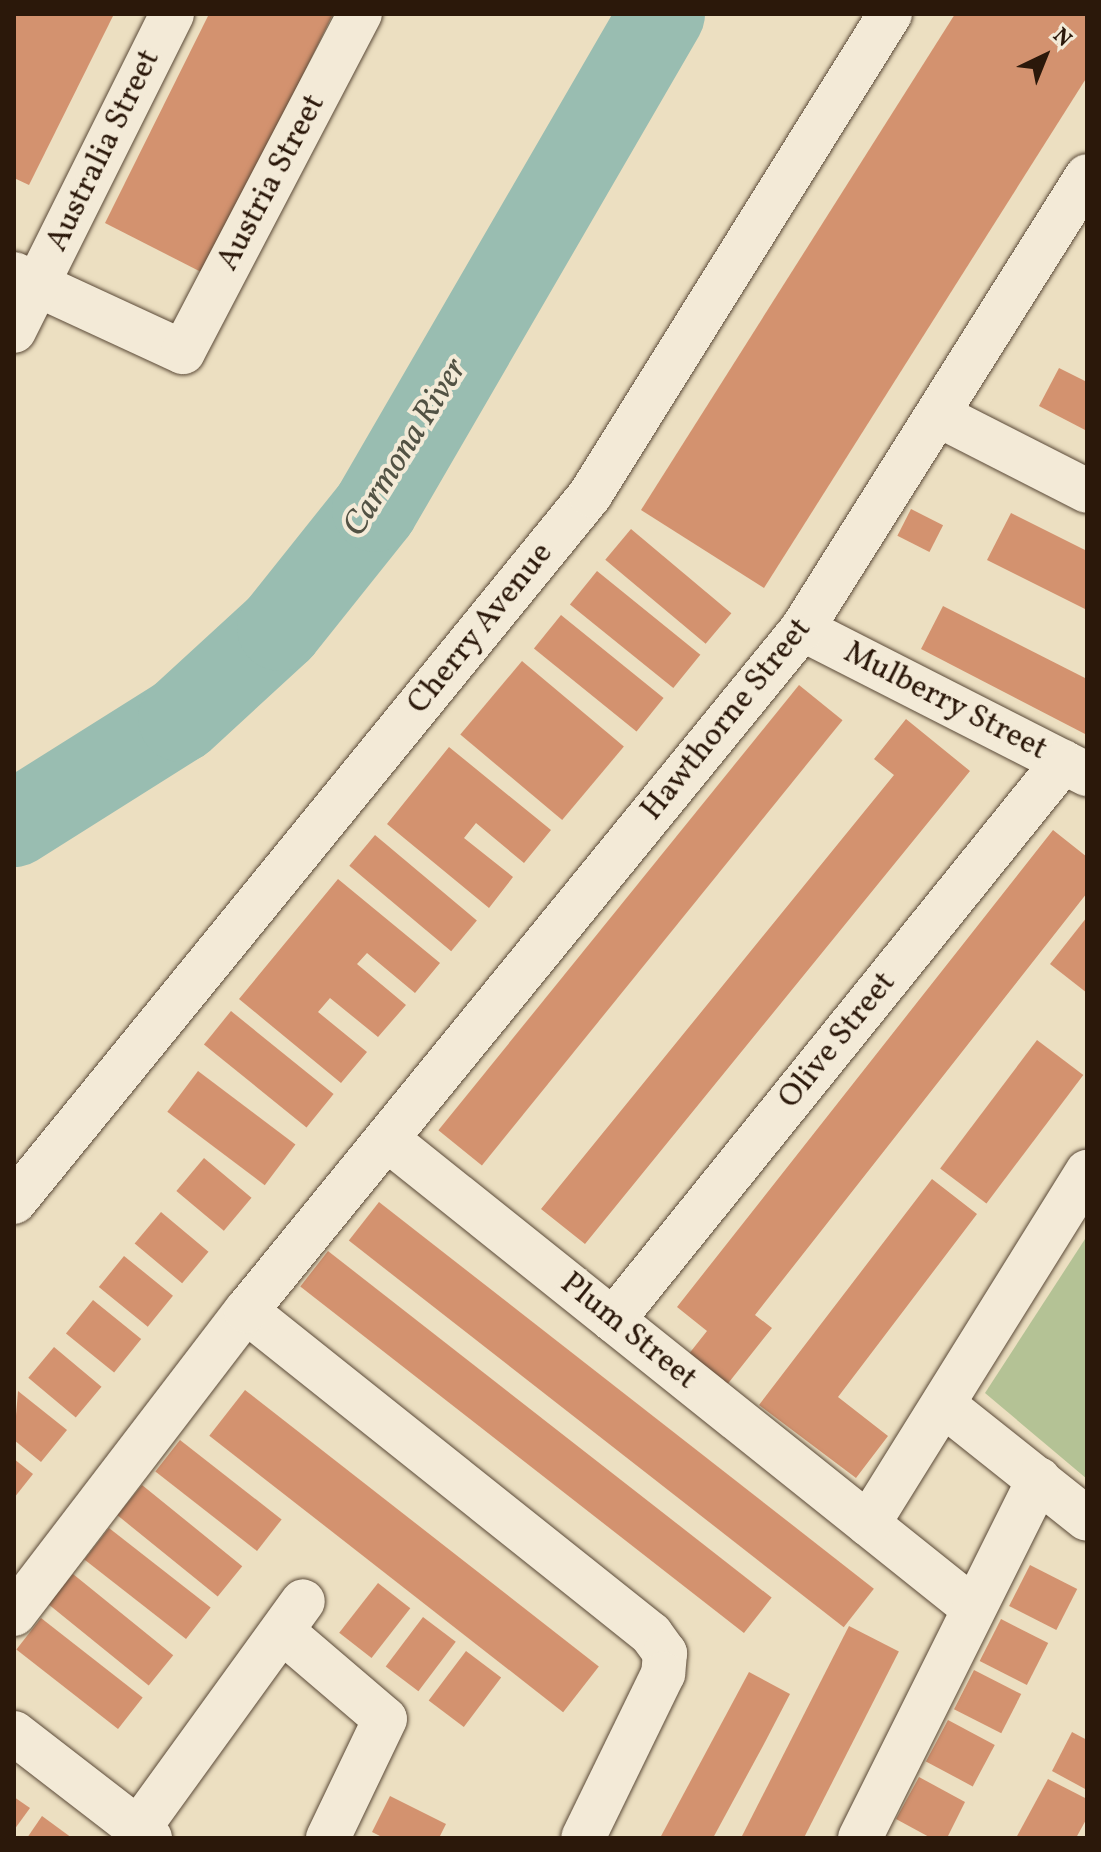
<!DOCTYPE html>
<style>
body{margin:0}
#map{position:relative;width:1101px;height:1852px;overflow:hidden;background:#ecdfc1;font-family:Vollkorn,serif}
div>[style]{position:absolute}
.green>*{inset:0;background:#b4c295}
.river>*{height:86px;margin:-43px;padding:0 43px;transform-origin:43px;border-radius:43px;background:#99bdb1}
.building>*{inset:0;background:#d3926f;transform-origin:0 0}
.roads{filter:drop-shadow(0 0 2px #5b4a38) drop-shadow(0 0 2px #5b4a38)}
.street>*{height:44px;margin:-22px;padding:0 22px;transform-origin:22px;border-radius:22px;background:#f3ead7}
span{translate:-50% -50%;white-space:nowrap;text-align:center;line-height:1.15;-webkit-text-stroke:8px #f3ead7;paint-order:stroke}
.street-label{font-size:32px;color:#2b180a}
.water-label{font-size:34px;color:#525244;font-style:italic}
.frame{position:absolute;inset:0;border:16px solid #2b180a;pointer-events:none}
.north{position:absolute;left:1005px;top:16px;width:80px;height:80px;-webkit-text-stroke:6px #f3ead7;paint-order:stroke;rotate:43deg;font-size:22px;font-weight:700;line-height:32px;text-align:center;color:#2b180a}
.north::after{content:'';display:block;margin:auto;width:28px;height:36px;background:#2b180a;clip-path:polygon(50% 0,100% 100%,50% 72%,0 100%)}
</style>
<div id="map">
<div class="green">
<i style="clip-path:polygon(1087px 1236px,1087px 1479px,985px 1393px)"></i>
</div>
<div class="river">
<i style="left:14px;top:824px;width:197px;rotate:-32.2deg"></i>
<i style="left:181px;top:719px;width:134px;rotate:-42.6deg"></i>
<i style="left:280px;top:628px;width:152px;rotate:-51.4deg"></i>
<i style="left:375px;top:509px;width:572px;rotate:-59.89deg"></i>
</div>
<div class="building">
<i style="clip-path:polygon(14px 14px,114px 14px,29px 185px,14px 178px)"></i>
<i style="clip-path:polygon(209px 14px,333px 14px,205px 274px,105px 223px)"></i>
<i style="clip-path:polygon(955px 14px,1087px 14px,1087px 77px,764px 588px,641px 510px)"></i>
<i style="clip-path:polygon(1059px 368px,1087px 382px,1087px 431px,1039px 406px)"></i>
<i style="left:911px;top:509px;width:36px;height:30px;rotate:27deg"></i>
<i style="clip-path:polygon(1011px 513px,1087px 551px,1087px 610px,987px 560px)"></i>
<i style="left:631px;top:529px;width:131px;height:40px;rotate:40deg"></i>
<i style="left:597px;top:571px;width:133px;height:43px;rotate:39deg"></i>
<i style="clip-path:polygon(943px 606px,1087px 679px,1087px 735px,921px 649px)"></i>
<i style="left:561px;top:615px;width:132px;height:43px;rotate:39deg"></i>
<i style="left:522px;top:661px;width:133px;height:96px;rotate:40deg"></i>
<i style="left:799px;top:685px;width:56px;height:573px;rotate:39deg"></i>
<i style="clip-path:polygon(906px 719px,970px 771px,585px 1244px,541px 1209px,894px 775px,874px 759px)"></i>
<i style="clip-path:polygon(449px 747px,551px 830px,524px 863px,476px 823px,464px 838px,513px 877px,489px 908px,387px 824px)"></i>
<i style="clip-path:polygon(1053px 830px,1087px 857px,1087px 893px,755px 1315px,772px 1328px,726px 1386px,688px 1355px,707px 1331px,677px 1307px)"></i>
<i style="left:375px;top:835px;width:133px;height:40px;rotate:40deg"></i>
<i style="clip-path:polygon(338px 879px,440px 963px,415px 993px,367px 953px,357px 964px,406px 1005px,378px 1037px,330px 998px,318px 1012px,367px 1052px,341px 1083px,239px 999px)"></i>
<i style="clip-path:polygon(1087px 917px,1087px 993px,1050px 964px)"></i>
<i style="left:231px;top:1011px;width:132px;height:43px;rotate:39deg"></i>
<i style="left:1037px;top:1040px;width:58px;height:161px;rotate:37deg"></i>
<i style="left:198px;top:1071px;width:122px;height:51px;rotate:37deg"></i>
<i style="left:204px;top:1158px;width:62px;height:43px;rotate:40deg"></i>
<i style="clip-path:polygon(932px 1179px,977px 1214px,838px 1397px,888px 1436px,856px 1478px,759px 1405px)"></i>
<i style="left:379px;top:1202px;width:628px;height:49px;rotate:38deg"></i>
<i style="left:161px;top:1212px;width:62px;height:41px;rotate:40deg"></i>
<i style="left:328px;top:1251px;width:563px;height:45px;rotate:38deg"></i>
<i style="left:124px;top:1256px;width:63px;height:40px;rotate:39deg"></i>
<i style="left:93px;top:1300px;width:62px;height:43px;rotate:39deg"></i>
<i style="left:54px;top:1347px;width:62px;height:40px;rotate:40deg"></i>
<i style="left:245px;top:1390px;width:449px;height:58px;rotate:38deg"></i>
<i style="clip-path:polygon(18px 1391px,67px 1430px,41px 1462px,14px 1440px)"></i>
<i style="left:180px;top:1440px;width:129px;height:40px;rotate:38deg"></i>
<i style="clip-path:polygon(14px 1459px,33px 1474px,14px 1498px)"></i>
<i style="left:142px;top:1485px;width:129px;height:39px;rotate:39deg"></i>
<i style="left:109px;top:1528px;width:129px;height:40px;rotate:38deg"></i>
<i style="left:1030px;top:1565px;width:53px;height:46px;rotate:27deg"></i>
<i style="left:73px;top:1574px;width:129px;height:39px;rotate:39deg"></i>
<i style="left:378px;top:1583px;width:41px;height:63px;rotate:38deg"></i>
<i style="left:423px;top:1617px;width:41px;height:62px;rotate:37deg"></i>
<i style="left:41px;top:1618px;width:129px;height:40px;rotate:38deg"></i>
<i style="left:1001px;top:1619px;width:53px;height:47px;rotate:27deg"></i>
<i style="left:849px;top:1626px;width:56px;height:239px;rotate:27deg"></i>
<i style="left:466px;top:1651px;width:44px;height:62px;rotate:37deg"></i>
<i style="left:974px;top:1670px;width:53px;height:44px;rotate:27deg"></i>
<i style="clip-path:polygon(749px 1672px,790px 1694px,764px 1744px,713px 1838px,660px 1838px)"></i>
<i style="left:948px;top:1720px;width:53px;height:47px;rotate:28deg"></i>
<i style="clip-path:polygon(1072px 1732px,1087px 1740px,1087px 1790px,1052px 1771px)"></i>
<i style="clip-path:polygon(919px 1777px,965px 1802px,947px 1838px,931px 1838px,896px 1819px)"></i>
<i style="clip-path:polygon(1048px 1779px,1087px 1799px,1087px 1818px,1076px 1838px,1016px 1838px)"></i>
<i style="clip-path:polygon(390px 1796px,446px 1824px,439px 1838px,384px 1838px,372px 1832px)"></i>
<i style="clip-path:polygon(14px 1797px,30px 1808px,14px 1830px)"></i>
<i style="clip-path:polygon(42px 1816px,72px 1838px,27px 1838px)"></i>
</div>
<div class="roads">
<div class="street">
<i style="left:14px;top:274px;width:186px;rotate:24.8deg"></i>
<i style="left:183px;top:352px;width:382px;rotate:-62.4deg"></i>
<i style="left:14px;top:331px;width:354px;rotate:-63.5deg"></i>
<i style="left:940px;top:416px;width:165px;rotate:27deg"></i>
<i style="left:802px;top:629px;width:320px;rotate:27deg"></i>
<i style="left:388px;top:1140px;width:748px;rotate:38.65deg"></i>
<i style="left:14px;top:1202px;width:912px;rotate:-50.83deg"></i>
<i style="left:590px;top:495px;width:567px;rotate:-58.05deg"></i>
<i style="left:246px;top:1311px;width:518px;rotate:38.57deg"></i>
<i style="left:651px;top:1634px;width:24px;rotate:54deg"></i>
<i style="left:665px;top:1653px;width:21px;rotate:95deg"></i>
<i style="left:663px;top:1674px;width:182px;rotate:116deg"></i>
<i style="left:613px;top:1320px;width:717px;rotate:-51.12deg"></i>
<i style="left:945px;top:1406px;width:181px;rotate:38.5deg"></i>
<i style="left:868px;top:1524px;width:415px;rotate:-58.1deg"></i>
<i style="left:14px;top:1614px;width:382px;rotate:-52.6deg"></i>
<i style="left:246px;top:1311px;width:880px;rotate:-50.81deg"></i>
<i style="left:802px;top:629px;width:535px;rotate:-57.82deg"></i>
<i style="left:282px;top:1631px;width:135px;rotate:40.5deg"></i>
<i style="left:385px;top:1719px;width:132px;rotate:115.6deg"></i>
<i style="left:14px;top:1733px;width:172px;rotate:37.7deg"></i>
<i style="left:138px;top:1829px;width:281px;rotate:-54.1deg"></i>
<i style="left:860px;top:1838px;width:401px;rotate:-63.5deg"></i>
</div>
</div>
<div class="street-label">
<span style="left:104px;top:151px;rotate:-64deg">Australia Street</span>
<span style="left:272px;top:183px;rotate:-62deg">Austria Street</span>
<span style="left:481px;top:629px;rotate:-51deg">Cherry Avenue</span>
<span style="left:945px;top:702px;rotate:27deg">Mulberry Street</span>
<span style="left:727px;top:720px;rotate:-51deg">Hawthorne Street</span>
<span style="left:838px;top:1041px;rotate:-51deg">Olive Street</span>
<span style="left:628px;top:1332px;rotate:39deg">Plum Street</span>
</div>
<div class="water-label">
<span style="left:406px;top:448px;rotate:-58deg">Carmona River</span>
</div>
<div class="frame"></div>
<div class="north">N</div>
</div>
